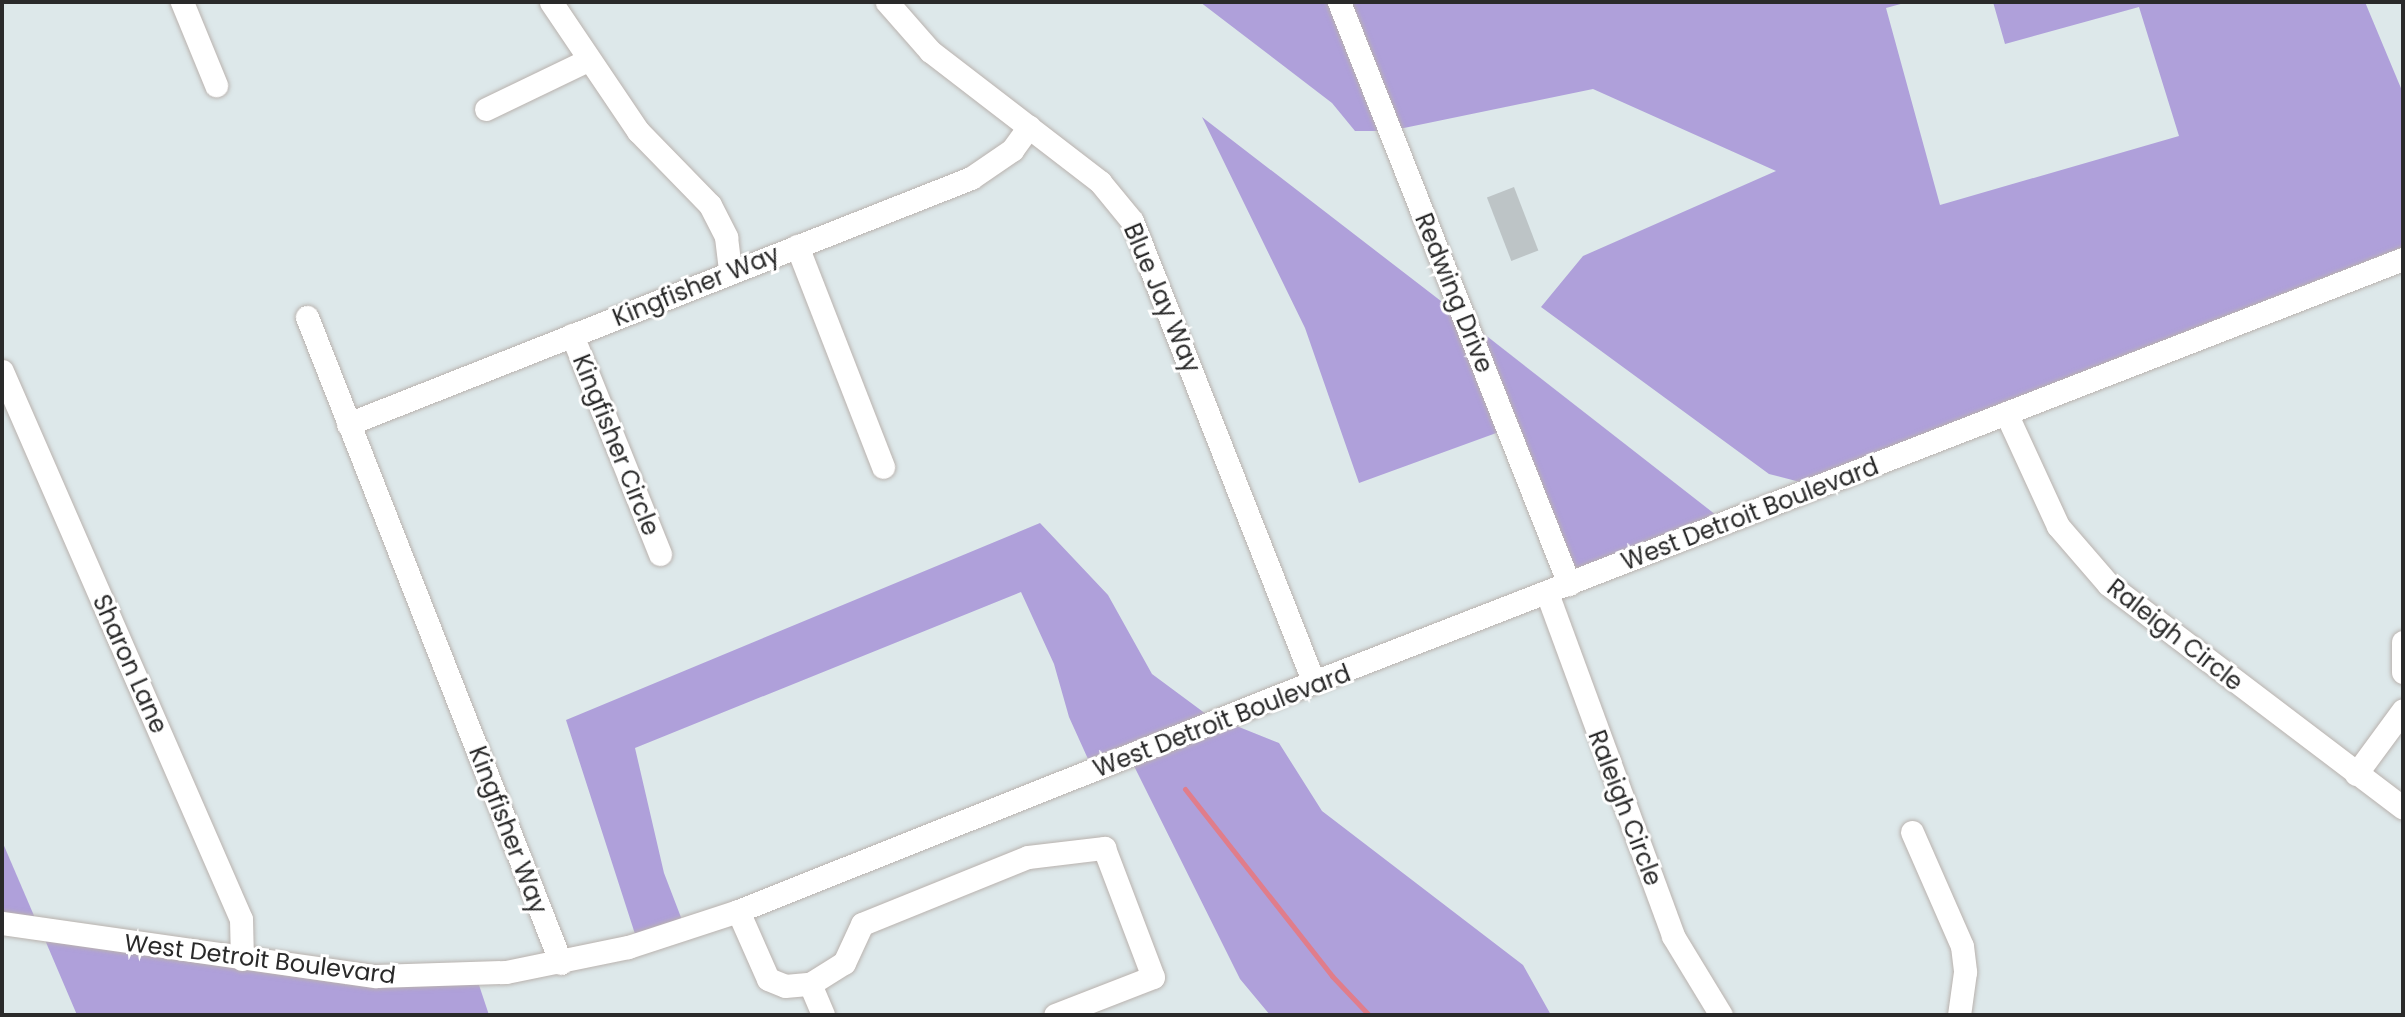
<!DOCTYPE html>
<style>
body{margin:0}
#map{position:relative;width:2405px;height:1017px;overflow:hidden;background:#dde8ea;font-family:Poppins,sans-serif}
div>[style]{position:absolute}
.green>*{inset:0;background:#afa0da}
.stream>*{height:5px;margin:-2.5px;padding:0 2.5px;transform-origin:2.5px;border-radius:2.5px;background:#e07d8b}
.building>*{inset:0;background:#bdc4c6;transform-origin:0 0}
.roads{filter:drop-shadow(0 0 2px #b9b2ae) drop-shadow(0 0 2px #b9b2ae)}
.minor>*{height:23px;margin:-11.5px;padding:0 11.5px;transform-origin:11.5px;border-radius:11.5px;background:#fff}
span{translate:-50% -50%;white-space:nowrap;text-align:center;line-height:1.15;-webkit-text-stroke:6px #fff;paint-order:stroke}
.street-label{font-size:24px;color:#2a2a2a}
.frame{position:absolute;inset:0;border:4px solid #2a2a2a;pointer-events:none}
</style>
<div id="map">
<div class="green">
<i style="clip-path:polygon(1200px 2px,1329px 2px,1380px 131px,1355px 131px,1332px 103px)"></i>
<i style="clip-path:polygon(1349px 2px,1908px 2px,1886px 8px,1940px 205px,2179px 136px,2139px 7px,2005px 44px,1993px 2px,2365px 2px,2403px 93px,2403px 247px,1800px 482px,1769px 474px,1541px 307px,1583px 256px,1776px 171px,1593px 89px,1399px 129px)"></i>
<i style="clip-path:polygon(1202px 117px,1450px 308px,1499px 432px,1359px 483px,1305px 328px)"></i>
<i style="clip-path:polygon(1479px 330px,1716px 515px,1574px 571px)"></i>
<i style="clip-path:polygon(1040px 523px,1108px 595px,1152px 674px,1206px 714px,1088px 759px,1069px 717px,1054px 664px,1021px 592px,635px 748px,664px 873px,682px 920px,635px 934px,566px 720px)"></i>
<i style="clip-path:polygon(1234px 725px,1279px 743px,1322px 811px,1523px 965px,1551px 1015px,1270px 1015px,1240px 979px,1134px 766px)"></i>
<i style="clip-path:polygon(2px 841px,35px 918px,2px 913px)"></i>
<i style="clip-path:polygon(45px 940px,338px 983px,479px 985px,489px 1015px,77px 1015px)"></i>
</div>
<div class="stream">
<i style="left:1185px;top:789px;width:238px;rotate:51.8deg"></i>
<i style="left:1332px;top:976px;width:54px;rotate:46.5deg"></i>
</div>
<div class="building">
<i style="left:1514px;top:187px;width:68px;height:29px;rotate:69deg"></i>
</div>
<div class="roads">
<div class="minor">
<i style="left:182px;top:2px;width:90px;rotate:67.7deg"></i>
<i style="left:551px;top:2px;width:156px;rotate:56deg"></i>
<i style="left:638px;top:131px;width:103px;rotate:45.8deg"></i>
<i style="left:710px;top:205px;width:36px;rotate:63deg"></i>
<i style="left:726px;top:237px;width:35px;rotate:83deg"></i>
<i style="left:887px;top:2px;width:65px;rotate:48.7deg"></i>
<i style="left:930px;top:51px;width:215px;rotate:37.6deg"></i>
<i style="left:1100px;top:182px;width:50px;rotate:50.6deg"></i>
<i style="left:1132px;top:221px;width:496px;rotate:68.5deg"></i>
<i style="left:1339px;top:2px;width:626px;rotate:68.44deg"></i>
<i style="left:486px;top:109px;width:113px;rotate:-25.7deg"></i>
<i style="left:797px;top:246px;width:237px;rotate:68.7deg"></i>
<i style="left:307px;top:317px;width:694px;rotate:68.54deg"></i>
<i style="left:572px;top:335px;width:236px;rotate:68.1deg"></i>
<i style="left:2px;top:371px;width:598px;rotate:66.44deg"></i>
<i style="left:241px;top:919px;width:40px;rotate:88.6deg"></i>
<i style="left:2006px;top:413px;width:124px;rotate:65.3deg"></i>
<i style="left:2058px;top:526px;width:77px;rotate:49.2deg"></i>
<i style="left:2108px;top:584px;width:370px;rotate:37.2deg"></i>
<i style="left:348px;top:424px;width:670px;rotate:-21.55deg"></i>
<i style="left:971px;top:178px;width:50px;rotate:-34.3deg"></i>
<i style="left:1012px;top:150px;width:29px;rotate:-54deg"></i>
<i style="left:1547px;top:593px;width:365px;rotate:69.8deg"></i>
<i style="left:1673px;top:936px;width:92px;rotate:58.7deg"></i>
<i style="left:2403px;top:642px;width:30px;rotate:90deg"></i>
<i style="left:2356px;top:774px;width:79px;rotate:-53.7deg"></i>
<i style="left:1912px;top:832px;width:124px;rotate:66.3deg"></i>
<i style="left:1962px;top:946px;width:26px;rotate:83deg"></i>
<i style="left:1965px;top:972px;width:43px;rotate:97.9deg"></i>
<i style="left:738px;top:911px;width:74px;rotate:66.2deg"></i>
<i style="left:768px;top:979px;width:18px;rotate:22deg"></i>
<i style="left:785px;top:986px;width:25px;rotate:-5deg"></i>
<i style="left:810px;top:984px;width:40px;rotate:-32deg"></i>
<i style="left:844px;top:963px;width:43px;rotate:-65.2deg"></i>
<i style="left:862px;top:924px;width:179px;rotate:-22deg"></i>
<i style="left:1028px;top:857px;width:77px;rotate:-6.8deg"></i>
<i style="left:1104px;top:848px;width:138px;rotate:69.2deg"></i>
<i style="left:1153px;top:977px;width:105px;rotate:158.8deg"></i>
<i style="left:2px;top:923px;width:378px;rotate:8.1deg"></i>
<i style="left:376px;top:976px;width:130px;rotate:-1.8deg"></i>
<i style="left:506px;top:972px;width:125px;rotate:-11.6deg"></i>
<i style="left:628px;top:947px;width:116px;rotate:-18.1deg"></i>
<i style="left:738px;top:911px;width:587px;rotate:-21.71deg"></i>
<i style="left:1283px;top:694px;width:1202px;rotate:-21.23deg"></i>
<i style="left:810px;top:984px;width:34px;rotate:67deg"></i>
</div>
</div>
<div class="street-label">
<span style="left:696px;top:286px;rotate:-22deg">Kingfisher Way</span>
<span style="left:1454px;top:293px;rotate:68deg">Redwing Drive</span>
<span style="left:1162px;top:298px;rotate:67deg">Blue Jay Way</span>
<span style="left:616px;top:445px;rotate:68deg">Kingfisher Circle</span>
<span style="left:1750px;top:514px;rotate:-21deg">West Detroit Boulevard</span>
<span style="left:2175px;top:635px;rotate:38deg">Raleigh Circle</span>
<span style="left:130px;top:664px;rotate:66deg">Sharon Lane</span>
<span style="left:1222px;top:721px;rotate:-21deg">West Detroit Boulevard</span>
<span style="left:1625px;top:808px;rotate:69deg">Raleigh Circle</span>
<span style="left:508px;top:830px;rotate:69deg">Kingfisher Way</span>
<span style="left:260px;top:959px;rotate:7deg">West Detroit Boulevard</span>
</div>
<div class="frame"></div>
</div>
